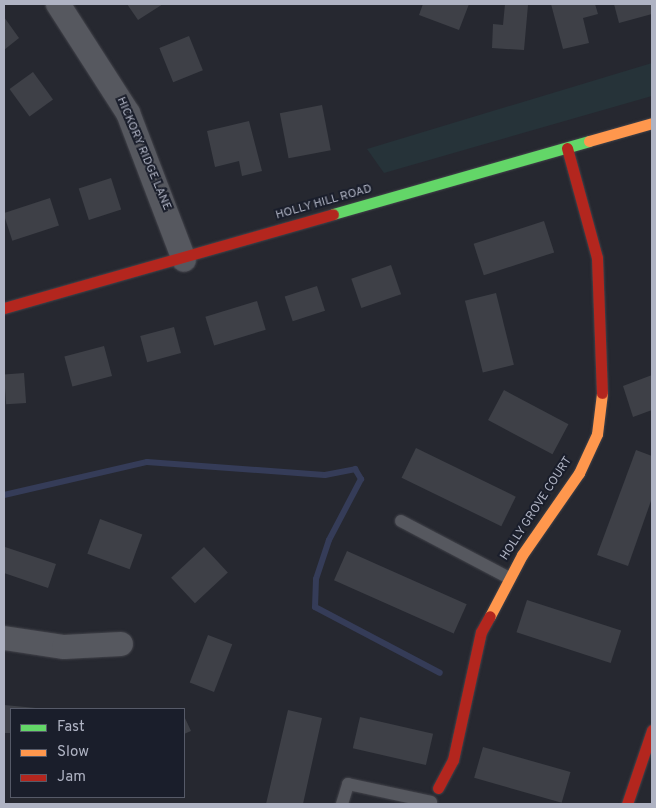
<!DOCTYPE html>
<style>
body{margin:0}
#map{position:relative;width:656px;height:808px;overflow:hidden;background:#262830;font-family:Overpass,sans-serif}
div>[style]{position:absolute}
.green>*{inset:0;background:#263339}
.stream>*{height:6px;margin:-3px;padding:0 3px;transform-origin:3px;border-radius:3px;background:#353c58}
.building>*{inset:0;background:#3e4047;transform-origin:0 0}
.roads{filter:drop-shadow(0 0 1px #42434a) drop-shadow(0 0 1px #42434a)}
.lane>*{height:12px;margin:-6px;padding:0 6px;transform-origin:6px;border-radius:6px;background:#56585f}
.street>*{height:24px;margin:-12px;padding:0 12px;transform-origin:12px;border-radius:12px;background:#56585f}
.fast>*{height:11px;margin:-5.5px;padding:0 5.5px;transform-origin:5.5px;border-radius:5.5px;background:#63d668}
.slow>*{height:11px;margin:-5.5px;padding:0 5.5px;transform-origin:5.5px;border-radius:5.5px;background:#ff974d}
.jam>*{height:11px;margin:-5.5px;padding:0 5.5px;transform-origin:5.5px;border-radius:5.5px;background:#b3261e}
span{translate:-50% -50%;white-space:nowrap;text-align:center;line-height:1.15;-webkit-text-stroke:4px #1a1e2b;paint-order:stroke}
.street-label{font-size:12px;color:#afb3c3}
.frame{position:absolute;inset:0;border:5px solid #afb3c3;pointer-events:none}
.legend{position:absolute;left:10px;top:708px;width:175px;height:90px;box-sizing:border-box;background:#1a1e2b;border:1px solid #565a68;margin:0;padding:6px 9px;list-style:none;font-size:15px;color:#afb3c3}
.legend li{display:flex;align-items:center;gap:10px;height:25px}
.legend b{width:25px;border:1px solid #565a68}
</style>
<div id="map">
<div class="green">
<i style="clip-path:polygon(652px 63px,652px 96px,384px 173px,367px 149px)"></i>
</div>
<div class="stream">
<i style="left:4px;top:495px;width:147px;rotate:-13deg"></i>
<i style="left:147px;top:462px;width:178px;rotate:4.2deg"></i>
<i style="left:325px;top:475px;width:31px;rotate:-11deg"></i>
<i style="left:355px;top:469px;width:12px;rotate:59deg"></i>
<i style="left:361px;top:479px;width:69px;rotate:117.7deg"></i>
<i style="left:329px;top:540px;width:41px;rotate:108.4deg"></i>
<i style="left:316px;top:579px;width:28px;rotate:92deg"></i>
<i style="left:315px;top:607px;width:141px;rotate:27.8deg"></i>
</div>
<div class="building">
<i style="clip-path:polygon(127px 4px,163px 4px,138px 20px)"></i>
<i style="clip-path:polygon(423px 4px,469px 4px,459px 30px,419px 15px)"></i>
<i style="clip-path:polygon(505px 4px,528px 5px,524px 50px,492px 48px,493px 24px,503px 25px)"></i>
<i style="clip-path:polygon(551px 4px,595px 4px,598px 14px,583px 18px,589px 43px,563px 49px)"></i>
<i style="clip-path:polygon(614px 4px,652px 4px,652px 14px,619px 23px)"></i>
<i style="clip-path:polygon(4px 17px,19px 38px,4px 50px)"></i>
<i style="left:189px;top:36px;width:37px;height:32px;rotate:68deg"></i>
<i style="left:33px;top:72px;width:34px;height:29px;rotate:54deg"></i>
<i style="left:322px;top:105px;width:46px;height:43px;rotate:79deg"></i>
<i style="clip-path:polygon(249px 121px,262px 171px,242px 176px,239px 161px,215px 167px,207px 131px)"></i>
<i style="left:111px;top:178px;width:33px;height:34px;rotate:72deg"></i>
<i style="left:50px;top:198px;width:29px;height:49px;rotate:72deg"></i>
<i style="left:544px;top:221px;width:33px;height:74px;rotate:72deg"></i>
<i style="left:391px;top:265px;width:31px;height:42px;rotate:71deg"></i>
<i style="left:317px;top:286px;width:26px;height:34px;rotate:72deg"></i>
<i style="left:496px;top:293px;width:74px;height:32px;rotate:76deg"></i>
<i style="left:257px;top:301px;width:30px;height:54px;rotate:73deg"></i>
<i style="left:174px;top:327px;width:27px;height:35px;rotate:75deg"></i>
<i style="left:104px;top:346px;width:31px;height:41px;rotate:75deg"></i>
<i style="left:24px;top:373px;width:30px;height:20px;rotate:86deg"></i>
<i style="clip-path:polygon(652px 375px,652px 410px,633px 417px,623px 386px)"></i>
<i style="left:504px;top:390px;width:73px;height:34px;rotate:28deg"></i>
<i style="left:416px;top:448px;width:111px;height:33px;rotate:26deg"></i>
<i style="clip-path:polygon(636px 450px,652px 456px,652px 498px,628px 566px,597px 555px)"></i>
<i style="left:100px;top:519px;width:45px;height:37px;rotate:20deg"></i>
<i style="clip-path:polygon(5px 547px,56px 564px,48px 588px,4px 573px)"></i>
<i style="left:204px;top:547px;width:35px;height:45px;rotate:47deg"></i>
<i style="left:347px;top:551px;width:131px;height:32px;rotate:24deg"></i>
<i style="left:527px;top:600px;width:99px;height:34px;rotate:18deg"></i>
<i style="left:208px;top:635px;width:26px;height:51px;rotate:21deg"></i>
<i style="clip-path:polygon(4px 705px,36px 708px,36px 709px,11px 709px,11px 733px,4px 733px)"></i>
<i style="clip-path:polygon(288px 710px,322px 718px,314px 754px,303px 804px,266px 804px)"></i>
<i style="clip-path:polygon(184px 716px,191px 731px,184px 734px)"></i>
<i style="left:360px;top:717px;width:75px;height:32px;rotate:13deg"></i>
<i style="left:483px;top:747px;width:91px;height:32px;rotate:16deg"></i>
</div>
<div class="roads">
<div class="lane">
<i style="left:401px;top:521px;width:122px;rotate:27.8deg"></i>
<i style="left:342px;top:804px;width:21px;rotate:-73deg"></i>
<i style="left:348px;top:784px;width:85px;rotate:12.2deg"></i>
</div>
<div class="street">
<i style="left:58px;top:4px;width:130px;rotate:57.3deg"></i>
<i style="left:128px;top:113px;width:157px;rotate:69.1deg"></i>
<i style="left:4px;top:638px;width:61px;rotate:8.5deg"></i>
<i style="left:64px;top:647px;width:57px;rotate:-3deg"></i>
</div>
<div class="fast">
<i style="left:333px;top:214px;width:266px;rotate:-15.9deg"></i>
</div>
<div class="slow">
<i style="left:589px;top:141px;width:66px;rotate:-15.9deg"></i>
<i style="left:490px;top:616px;width:69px;rotate:-62.3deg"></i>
<i style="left:522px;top:555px;width:100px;rotate:-55.2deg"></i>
<i style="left:579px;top:473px;width:43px;rotate:-65.2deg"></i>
<i style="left:597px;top:434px;width:41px;rotate:-83deg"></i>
</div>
<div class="jam">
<i style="left:567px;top:148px;width:114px;rotate:74.7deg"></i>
<i style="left:597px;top:258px;width:135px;rotate:87.9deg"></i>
<i style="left:4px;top:308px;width:342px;rotate:-15.9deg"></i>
<i style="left:438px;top:788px;width:32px;rotate:-62deg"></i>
<i style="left:453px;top:760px;width:131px;rotate:-77.7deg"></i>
<i style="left:481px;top:632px;width:18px;rotate:-61deg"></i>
<i style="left:627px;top:804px;width:78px;rotate:-71.3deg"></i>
</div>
</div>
<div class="street-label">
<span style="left:143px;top:154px;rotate:67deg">HICKORY RIDGE LANE</span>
<span style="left:324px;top:203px;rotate:-16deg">HOLLY HILL ROAD</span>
<span style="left:537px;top:509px;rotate:-57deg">HOLLY GROVE COURT</span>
</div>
<div class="frame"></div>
<ul class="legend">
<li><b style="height:6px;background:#63d668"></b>Fast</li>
<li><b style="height:6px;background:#ff974d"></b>Slow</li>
<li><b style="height:6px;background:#b3261e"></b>Jam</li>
</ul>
</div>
